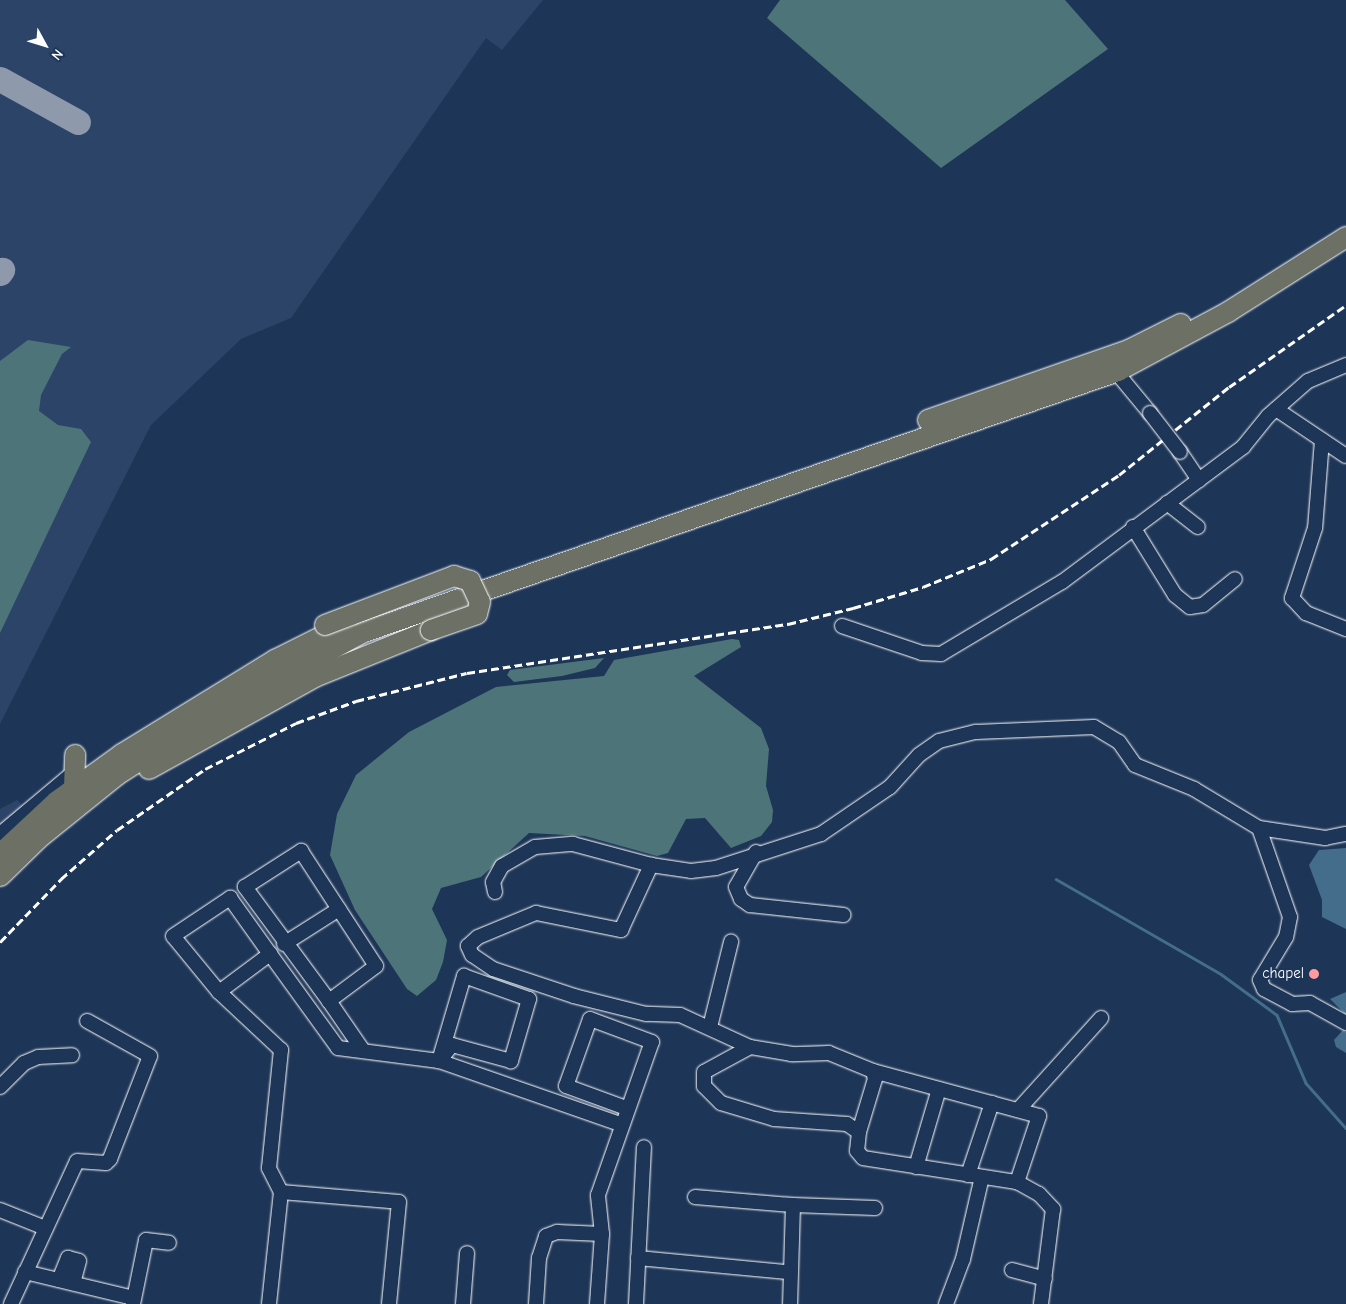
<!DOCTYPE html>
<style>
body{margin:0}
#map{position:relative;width:1346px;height:1304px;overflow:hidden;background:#1d3557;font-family:"Comic Neue",sans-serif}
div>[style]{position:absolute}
.built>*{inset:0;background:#2c4468}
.green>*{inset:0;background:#4d7579}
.water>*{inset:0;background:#436d8b}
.stream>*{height:2.5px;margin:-1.25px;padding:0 1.25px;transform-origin:1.25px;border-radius:1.25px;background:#436d8b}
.taxiway>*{height:25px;margin:-12.5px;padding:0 12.5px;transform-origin:12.5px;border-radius:12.5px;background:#8e9aab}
.roads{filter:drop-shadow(0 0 1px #fff) drop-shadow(0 0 1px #fff)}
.minor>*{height:14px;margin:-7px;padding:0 7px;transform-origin:7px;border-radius:7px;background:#1d3557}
.highway>*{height:20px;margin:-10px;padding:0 10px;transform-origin:10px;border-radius:10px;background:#6c7065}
.rail>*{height:2.5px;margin-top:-1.25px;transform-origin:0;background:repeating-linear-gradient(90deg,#fff 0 8px,transparent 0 12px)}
.bridges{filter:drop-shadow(0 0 1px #fff) drop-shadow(0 0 1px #fff)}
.minor-bridge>*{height:14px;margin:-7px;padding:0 7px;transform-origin:7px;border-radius:7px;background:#1d3557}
.highway-bridge>*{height:20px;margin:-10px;padding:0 10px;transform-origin:10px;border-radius:10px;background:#6c7065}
.dots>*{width:14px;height:14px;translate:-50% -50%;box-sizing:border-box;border:2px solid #1d3557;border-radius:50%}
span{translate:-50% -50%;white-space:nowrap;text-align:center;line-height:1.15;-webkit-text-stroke:4px #1d3557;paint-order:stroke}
.poi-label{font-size:15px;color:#fff}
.right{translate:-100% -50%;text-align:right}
.north{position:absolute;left:20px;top:20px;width:50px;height:50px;-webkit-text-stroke:4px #1d3557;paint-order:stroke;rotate:129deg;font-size:14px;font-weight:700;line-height:20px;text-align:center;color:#fff}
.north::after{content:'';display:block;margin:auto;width:18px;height:22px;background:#fff;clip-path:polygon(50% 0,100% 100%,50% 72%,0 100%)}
</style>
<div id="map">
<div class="built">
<i style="clip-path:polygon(0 0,543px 0,502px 50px,486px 38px,291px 318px,241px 339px,151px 425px,0 724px)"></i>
<i style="clip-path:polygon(17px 800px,27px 810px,0 859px,0 809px)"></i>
</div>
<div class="green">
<i style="clip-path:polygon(780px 0,1065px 0,1108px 49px,941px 168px,767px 18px)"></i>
<i style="clip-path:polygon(28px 340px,71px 347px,62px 354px,41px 395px,39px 411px,58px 425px,81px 429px,91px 442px,0 633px,0 361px)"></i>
<i style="clip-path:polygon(732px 639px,739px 640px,741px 647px,694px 676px,761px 728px,769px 749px,766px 786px,773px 810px,772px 822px,761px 836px,731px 848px,705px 818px,686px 819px,668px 853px,657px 856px,585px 836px,529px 833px,481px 877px,441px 888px,432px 909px,447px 940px,443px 962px,436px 980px,417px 996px,407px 989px,355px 910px,330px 855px,337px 814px,356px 775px,409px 732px,496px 687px,604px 676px,614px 660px)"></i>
<i style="clip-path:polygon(604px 658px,595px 668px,562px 676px,514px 682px,507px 675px,510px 670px)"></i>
</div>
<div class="water">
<i style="clip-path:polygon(1346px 848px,1346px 929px,1322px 917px,1322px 900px,1309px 865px,1319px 850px)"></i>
<i style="clip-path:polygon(1346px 992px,1346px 1015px,1330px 999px)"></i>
<i style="clip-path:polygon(1343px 1030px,1346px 1032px,1346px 1053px,1336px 1047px,1334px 1040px)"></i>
</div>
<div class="stream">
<i style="left:1056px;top:879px;width:190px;rotate:29.9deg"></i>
<i style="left:1221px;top:974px;width:69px;rotate:36.2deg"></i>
<i style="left:1277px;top:1015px;width:74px;rotate:66.9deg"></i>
<i style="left:1306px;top:1083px;width:60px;rotate:48.4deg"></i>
</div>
<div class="taxiway">
<i style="left:0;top:79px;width:89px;rotate:28.9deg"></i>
<i style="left:0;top:273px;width:4px;rotate:-56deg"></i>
</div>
<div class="roads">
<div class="minor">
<i style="left:1112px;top:367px;width:60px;rotate:50.4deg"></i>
<i style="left:1276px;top:409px;width:84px;rotate:33.9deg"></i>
<i style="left:1322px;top:440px;width:88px;rotate:94.5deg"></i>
<i style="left:1315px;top:528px;width:74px;rotate:108.2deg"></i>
<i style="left:1292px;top:598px;width:21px;rotate:47deg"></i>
<i style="left:1306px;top:613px;width:43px;rotate:21.8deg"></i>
<i style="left:1180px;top:452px;width:34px;rotate:56deg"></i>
<i style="left:1167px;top:503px;width:39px;rotate:38deg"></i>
<i style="left:1133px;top:527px;width:80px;rotate:58.3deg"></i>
<i style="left:1175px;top:595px;width:19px;rotate:39deg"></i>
<i style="left:1190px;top:607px;width:13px;rotate:-9deg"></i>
<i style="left:1203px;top:605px;width:41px;rotate:-39.1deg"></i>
<i style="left:842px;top:626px;width:84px;rotate:18.6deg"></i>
<i style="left:922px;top:653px;width:19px;rotate:3deg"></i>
<i style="left:941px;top:654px;width:141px;rotate:-30.8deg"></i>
<i style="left:1062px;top:582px;width:226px;rotate:-36.7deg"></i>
<i style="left:1243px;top:447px;width:40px;rotate:-51deg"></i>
<i style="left:1268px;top:416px;width:53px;rotate:-41.2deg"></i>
<i style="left:1308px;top:381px;width:41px;rotate:-22.8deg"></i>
<i style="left:1259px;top:828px;width:94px;rotate:70.8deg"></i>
<i style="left:1290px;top:917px;width:20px;rotate:101deg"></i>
<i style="left:1286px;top:937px;width:50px;rotate:121.2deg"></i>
<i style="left:1260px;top:980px;width:10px;rotate:66deg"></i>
<i style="left:1264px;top:989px;width:32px;rotate:28deg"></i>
<i style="left:1292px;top:1004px;width:18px;rotate:-3deg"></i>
<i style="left:1310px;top:1003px;width:41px;rotate:29.1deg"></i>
<i style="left:0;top:834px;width:98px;rotate:-40deg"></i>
<i style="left:756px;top:852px;width:40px;rotate:119.7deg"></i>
<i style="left:736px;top:887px;width:13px;rotate:67deg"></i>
<i style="left:741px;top:899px;width:11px;rotate:34deg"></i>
<i style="left:750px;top:905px;width:94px;rotate:6.1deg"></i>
<i style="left:495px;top:892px;width:10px;rotate:-101deg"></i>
<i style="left:493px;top:882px;width:18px;rotate:-61deg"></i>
<i style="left:502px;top:866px;width:38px;rotate:-30deg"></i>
<i style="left:535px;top:847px;width:38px;rotate:-5deg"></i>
<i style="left:573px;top:844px;width:81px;rotate:15.1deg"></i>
<i style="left:284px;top:944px;width:65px;rotate:-32.5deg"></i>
<i style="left:464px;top:976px;width:69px;rotate:19.5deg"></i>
<i style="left:529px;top:999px;width:65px;rotate:106.2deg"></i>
<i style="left:511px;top:1061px;width:61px;rotate:-164.8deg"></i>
<i style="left:452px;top:1045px;width:21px;rotate:129deg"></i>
<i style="left:439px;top:1061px;width:89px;rotate:-73.6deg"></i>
<i style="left:219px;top:992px;width:72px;rotate:-129.4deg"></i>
<i style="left:173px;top:936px;width:69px;rotate:-33.7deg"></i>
<i style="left:230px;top:898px;width:69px;rotate:54.5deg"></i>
<i style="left:329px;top:1001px;width:142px;rotate:-126.4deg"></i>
<i style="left:245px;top:887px;width:67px;rotate:-32.7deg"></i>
<i style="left:301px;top:851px;width:137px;rotate:56.9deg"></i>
<i style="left:376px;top:966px;width:59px;rotate:143.3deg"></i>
<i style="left:329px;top:1001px;width:58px;rotate:55.5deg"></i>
<i style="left:710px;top:1027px;width:88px;rotate:-76.1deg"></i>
<i style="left:750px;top:1047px;width:52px;rotate:151.5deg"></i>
<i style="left:704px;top:1072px;width:14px;rotate:90deg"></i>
<i style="left:704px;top:1086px;width:24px;rotate:45deg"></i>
<i style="left:721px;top:1103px;width:55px;rotate:16.8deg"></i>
<i style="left:774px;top:1119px;width:73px;rotate:3.9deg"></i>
<i style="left:847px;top:1124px;width:14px;rotate:34deg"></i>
<i style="left:859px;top:1132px;width:19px;rotate:96deg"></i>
<i style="left:857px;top:1151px;width:9px;rotate:49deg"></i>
<i style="left:863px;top:1158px;width:156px;rotate:8.9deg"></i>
<i style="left:1017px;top:1182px;width:25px;rotate:29deg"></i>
<i style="left:1039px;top:1194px;width:21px;rotate:47deg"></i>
<i style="left:1053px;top:1209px;width:96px;rotate:97.2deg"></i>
<i style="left:873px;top:1071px;width:172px;rotate:15.2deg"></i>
<i style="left:1039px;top:1116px;width:70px;rotate:108.4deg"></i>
<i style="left:0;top:1087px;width:34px;rotate:-45deg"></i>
<i style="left:24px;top:1063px;width:15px;rotate:-23deg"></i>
<i style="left:38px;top:1057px;width:34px;rotate:-3deg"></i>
<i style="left:1018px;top:1110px;width:124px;rotate:-47.9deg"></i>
<i style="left:859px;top:1132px;width:55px;rotate:-73.2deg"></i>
<i style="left:875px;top:1079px;width:8px;rotate:-104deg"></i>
<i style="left:873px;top:1071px;width:48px;rotate:-157.8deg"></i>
<i style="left:829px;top:1053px;width:37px;rotate:178deg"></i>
<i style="left:792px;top:1054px;width:43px;rotate:-170.5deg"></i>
<i style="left:750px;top:1047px;width:77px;rotate:-155.4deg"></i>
<i style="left:680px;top:1015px;width:34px;rotate:-178deg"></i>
<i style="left:646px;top:1014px;width:74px;rotate:-166deg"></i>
<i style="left:574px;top:996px;width:85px;rotate:-161.6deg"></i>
<i style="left:493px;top:969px;width:25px;rotate:-146deg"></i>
<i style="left:472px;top:955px;width:10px;rotate:-114deg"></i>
<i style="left:468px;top:946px;width:13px;rotate:-42deg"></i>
<i style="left:478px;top:937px;width:63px;rotate:-22.5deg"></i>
<i style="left:536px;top:913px;width:87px;rotate:11.3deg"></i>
<i style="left:621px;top:930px;width:72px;rotate:-65.2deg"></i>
<i style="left:651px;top:865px;width:40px;rotate:8.5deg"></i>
<i style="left:691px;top:871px;width:25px;rotate:-7deg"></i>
<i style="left:716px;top:868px;width:110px;rotate:-17.9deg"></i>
<i style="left:821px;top:834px;width:83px;rotate:-34.3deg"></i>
<i style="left:890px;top:787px;width:43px;rotate:-47.8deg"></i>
<i style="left:919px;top:755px;width:24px;rotate:-35deg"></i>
<i style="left:939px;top:741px;width:38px;rotate:-14deg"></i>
<i style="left:976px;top:732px;width:118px;rotate:-2.4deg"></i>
<i style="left:1094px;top:727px;width:29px;rotate:31deg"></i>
<i style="left:1119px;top:742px;width:28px;rotate:55deg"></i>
<i style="left:1135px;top:765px;width:64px;rotate:22.1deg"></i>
<i style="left:1194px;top:789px;width:76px;rotate:31deg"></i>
<i style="left:1259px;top:828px;width:67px;rotate:8.6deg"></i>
<i style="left:1325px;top:838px;width:21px;rotate:-11deg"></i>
<i style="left:916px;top:1167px;width:81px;rotate:-73.6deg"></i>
<i style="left:968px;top:1175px;width:76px;rotate:-71.6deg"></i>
<i style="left:281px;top:1192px;width:118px;rotate:4.8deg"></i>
<i style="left:399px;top:1202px;width:102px;rotate:95.6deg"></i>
<i style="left:695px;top:1197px;width:98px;rotate:4.7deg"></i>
<i style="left:793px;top:1205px;width:99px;rotate:91.7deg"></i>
<i style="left:793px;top:1205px;width:82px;rotate:2.1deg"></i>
<i style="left:0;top:1210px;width:48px;rotate:21.8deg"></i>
<i style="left:638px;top:1258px;width:150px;rotate:5.4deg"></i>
<i style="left:1012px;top:1270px;width:34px;rotate:15deg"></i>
<i style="left:25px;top:1272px;width:111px;rotate:13.5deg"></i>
<i style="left:59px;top:1280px;width:24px;rotate:-68deg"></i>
<i style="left:68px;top:1258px;width:11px;rotate:15deg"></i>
<i style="left:79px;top:1261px;width:23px;rotate:105deg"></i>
<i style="left:11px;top:1304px;width:157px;rotate:-65.2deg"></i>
<i style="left:77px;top:1161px;width:29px;rotate:4deg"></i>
<i style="left:106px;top:1163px;width:6px;rotate:-45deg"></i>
<i style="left:110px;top:1159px;width:110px;rotate:-68.8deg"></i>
<i style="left:150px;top:1056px;width:72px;rotate:-150.9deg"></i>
<i style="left:133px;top:1304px;width:65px;rotate:-78.5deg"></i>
<i style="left:146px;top:1240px;width:23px;rotate:7deg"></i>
<i style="left:269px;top:1304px;width:113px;rotate:-83.9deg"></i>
<i style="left:281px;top:1192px;width:27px;rotate:-117deg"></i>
<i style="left:269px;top:1168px;width:119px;rotate:-84.2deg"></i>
<i style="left:281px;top:1050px;width:85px;rotate:-136.9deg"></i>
<i style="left:219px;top:992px;width:64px;rotate:-36.7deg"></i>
<i style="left:270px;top:954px;width:116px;rotate:54.1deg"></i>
<i style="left:338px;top:1048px;width:102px;rotate:7.3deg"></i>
<i style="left:439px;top:1061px;width:192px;rotate:19.2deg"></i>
<i style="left:463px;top:1304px;width:51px;rotate:-85.5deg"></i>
<i style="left:536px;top:1304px;width:46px;rotate:-86.3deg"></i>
<i style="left:539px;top:1258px;width:23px;rotate:-72deg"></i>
<i style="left:546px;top:1236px;width:12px;rotate:-20deg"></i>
<i style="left:557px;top:1232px;width:45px;rotate:2.5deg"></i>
<i style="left:597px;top:1304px;width:70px;rotate:-85.9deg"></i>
<i style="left:602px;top:1234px;width:39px;rotate:-96deg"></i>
<i style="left:598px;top:1195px;width:162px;rotate:-70.6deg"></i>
<i style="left:652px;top:1042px;width:66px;rotate:-159.6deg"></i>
<i style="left:590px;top:1019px;width:71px;rotate:109.7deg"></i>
<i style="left:566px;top:1086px;width:64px;rotate:20.1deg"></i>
<i style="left:636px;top:1304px;width:157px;rotate:-87.1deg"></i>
<i style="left:946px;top:1304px;width:48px;rotate:-69.3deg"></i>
<i style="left:963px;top:1259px;width:84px;rotate:-77deg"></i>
</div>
<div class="highway">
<i style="left:928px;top:420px;width:213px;rotate:-19.2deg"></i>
<i style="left:1129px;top:350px;width:58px;rotate:-26.6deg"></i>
<i style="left:149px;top:769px;width:192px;rotate:-29deg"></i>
<i style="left:317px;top:676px;width:123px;rotate:-22deg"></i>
<i style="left:74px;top:788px;width:33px;rotate:-88deg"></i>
<i style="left:0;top:854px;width:78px;rotate:-42.9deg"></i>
<i style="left:57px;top:801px;width:80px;rotate:-35.9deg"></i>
<i style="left:122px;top:754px;width:180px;rotate:-31.6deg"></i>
<i style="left:275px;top:660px;width:80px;rotate:-26.6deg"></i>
<i style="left:0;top:876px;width:54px;rotate:-44.3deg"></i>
<i style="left:39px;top:838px;width:100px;rotate:-38.9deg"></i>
<i style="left:117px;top:775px;width:121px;rotate:-32.5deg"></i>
<i style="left:219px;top:710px;width:165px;rotate:-28.3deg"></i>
<i style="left:364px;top:632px;width:798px;rotate:-19.09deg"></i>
<i style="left:1118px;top:371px;width:125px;rotate:-28.2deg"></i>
<i style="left:1228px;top:312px;width:140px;rotate:-32.4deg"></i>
</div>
</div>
<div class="rail">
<i style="left:0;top:942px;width:88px;rotate:-45.9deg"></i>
<i style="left:61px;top:879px;width:74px;rotate:-41.2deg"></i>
<i style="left:117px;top:830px;width:107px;rotate:-34.7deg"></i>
<i style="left:205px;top:769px;width:102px;rotate:-26.8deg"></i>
<i style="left:296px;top:723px;width:64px;rotate:-20.1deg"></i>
<i style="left:356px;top:701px;width:114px;rotate:-14.2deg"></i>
<i style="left:467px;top:673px;width:325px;rotate:-8.7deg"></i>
<i style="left:788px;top:624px;width:67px;rotate:-13.8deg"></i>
<i style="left:853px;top:608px;width:73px;rotate:-16.7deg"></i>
<i style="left:923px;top:587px;width:74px;rotate:-22.4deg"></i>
<i style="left:991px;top:559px;width:153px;rotate:-33.3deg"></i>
<i style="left:1119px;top:475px;width:141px;rotate:-38.7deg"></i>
<i style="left:1229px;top:387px;width:143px;rotate:-35deg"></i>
</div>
<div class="bridges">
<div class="minor-bridge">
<i style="left:1150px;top:413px;width:49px;rotate:52.4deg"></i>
</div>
<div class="highway-bridge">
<i style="left:325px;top:625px;width:138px;rotate:-20.8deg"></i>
<i style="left:454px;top:576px;width:17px;rotate:17deg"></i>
<i style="left:470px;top:581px;width:23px;rotate:65deg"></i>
<i style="left:480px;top:602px;width:12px;rotate:104deg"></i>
<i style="left:477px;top:614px;width:49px;rotate:160.8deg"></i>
</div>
</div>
<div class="dots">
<i style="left:1314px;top:974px;background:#ff9aa2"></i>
</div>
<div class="poi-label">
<span class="right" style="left:1304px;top:974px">chapel</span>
</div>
<div class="north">N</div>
</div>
